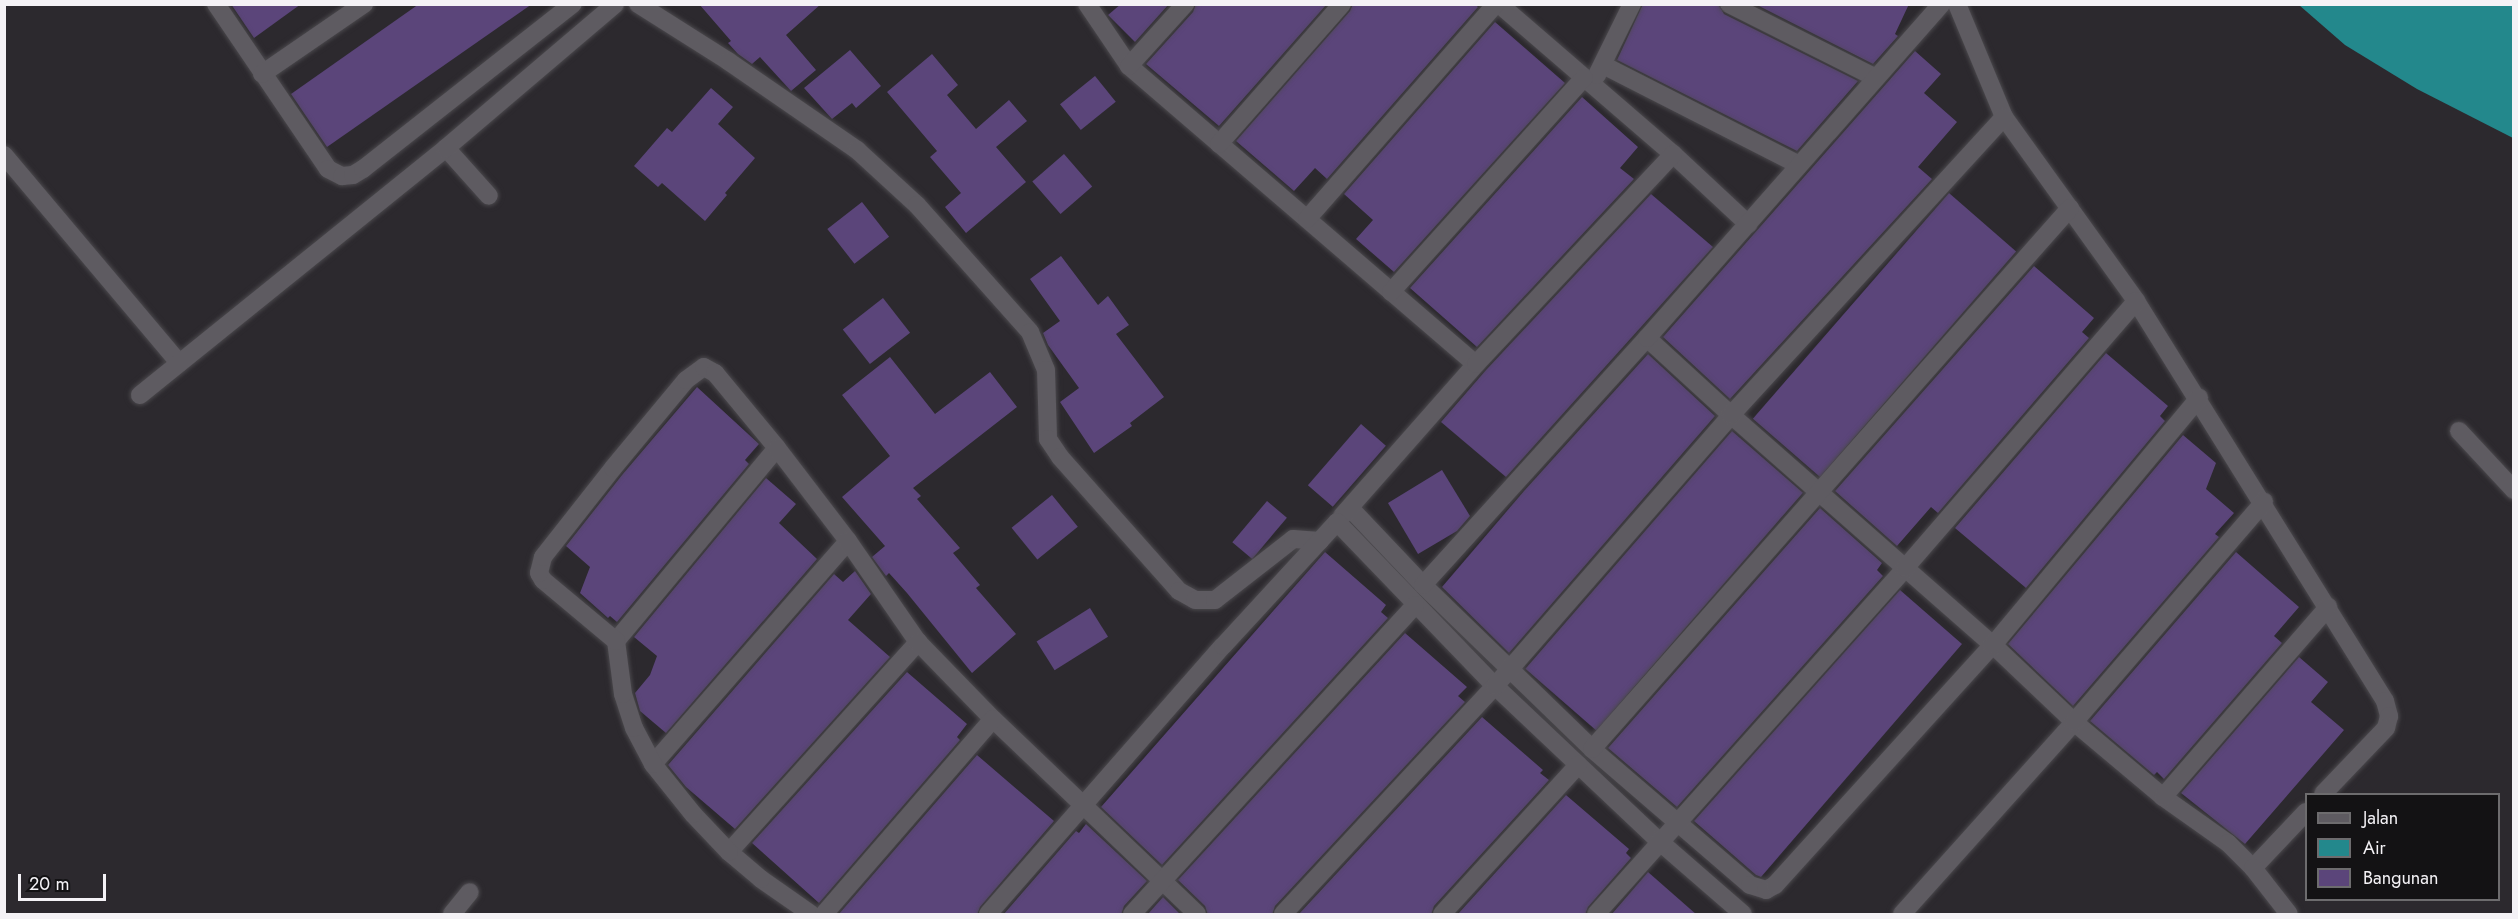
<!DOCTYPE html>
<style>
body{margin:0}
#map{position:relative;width:2518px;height:919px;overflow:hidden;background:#2c292e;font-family:Jost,sans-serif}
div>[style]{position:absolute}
.water>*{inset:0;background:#23888c}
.building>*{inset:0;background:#5b457a;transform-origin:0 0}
.roads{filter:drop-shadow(0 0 2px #4a484c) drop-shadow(0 0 2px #4a484c)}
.minor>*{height:18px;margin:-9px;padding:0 9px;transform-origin:9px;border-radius:9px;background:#5e5b61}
span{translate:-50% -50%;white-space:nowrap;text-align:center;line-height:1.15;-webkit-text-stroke:4.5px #131214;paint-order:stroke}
.frame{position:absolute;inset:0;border:6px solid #f4f2f6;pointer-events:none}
.legend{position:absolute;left:2305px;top:793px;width:195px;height:108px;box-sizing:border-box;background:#131214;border:2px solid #6d6c6e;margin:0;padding:8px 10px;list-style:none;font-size:18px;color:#f4f2f6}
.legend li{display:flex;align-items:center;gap:12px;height:30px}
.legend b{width:30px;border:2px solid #6d6c6e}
.scale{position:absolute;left:18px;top:874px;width:88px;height:27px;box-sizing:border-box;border:3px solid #f4f2f6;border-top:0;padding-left:8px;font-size:18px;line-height:21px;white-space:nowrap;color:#f4f2f6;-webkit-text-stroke:4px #131214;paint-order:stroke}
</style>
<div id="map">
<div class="water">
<i style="clip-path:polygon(2299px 5px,2513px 5px,2513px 138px,2417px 89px,2345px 45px)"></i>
</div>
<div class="building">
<i style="clip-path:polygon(231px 4px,301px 4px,254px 38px)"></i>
<i style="clip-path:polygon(419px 4px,532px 4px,327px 147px,291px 94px)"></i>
<i style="clip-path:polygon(699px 4px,821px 4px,786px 35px,816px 70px,791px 91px,760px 57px,752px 64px,738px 54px,728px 43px,731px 41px)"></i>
<i style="clip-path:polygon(1121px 4px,1169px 4px,1135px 42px,1108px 15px)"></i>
<i style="clip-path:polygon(1196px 4px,1327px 4px,1219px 126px,1146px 64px,1193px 12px)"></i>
<i style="clip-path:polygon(1353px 4px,1475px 4px,1478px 7px,1327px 179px,1315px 168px,1294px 191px,1236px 141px,1350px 11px)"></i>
<i style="clip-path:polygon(1643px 4px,1718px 4px,1724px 14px,1858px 81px,1797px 151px,1617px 60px)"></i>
<i style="clip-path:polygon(1755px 4px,1909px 4px,1895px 34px,1898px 36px,1873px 64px)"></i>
<i style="clip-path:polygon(1495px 22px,1565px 83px,1394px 272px,1356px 239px,1373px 220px,1344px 194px)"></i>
<i style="clip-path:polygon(850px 50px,881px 86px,856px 108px,852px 103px,832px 119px,804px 88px)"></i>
<i style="clip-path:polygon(1915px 51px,1941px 74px,1924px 93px,1957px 122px,1918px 167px,1932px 179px,1730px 399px,1663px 337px)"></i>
<i style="clip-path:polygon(932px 54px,958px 85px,947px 95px,976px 129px,1009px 100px,1027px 121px,996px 147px,1026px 182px,966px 233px,945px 207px,961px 193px,930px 157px,937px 151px,887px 92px)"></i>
<i style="left:1095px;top:76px;width:33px;height:45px;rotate:51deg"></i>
<i style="clip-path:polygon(711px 88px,733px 107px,718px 124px,755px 158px,725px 193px,727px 195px,705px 221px,662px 183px,658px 187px,634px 166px,667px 128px,672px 132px)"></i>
<i style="clip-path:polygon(1582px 97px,1638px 147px,1620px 168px,1634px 179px,1477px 347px,1410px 288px)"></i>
<i style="left:1064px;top:154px;width:43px;height:42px;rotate:49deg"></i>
<i style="left:1949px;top:193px;width:89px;height:299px;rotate:41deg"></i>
<i style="clip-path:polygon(1651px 194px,1713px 247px,1506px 477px,1441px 422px,1486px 370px)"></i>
<i style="left:862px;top:202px;width:44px;height:44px;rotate:52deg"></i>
<i style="clip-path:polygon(1061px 256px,1098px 305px,1108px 296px,1129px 325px,1116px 334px,1164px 397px,1130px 423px,1132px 426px,1094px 453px,1060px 402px,1079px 388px,1048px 345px,1043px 333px,1060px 321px,1030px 279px)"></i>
<i style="clip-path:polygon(2034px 266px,2094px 318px,2082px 332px,2089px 338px,1938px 513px,1931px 507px,1897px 546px,1835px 491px)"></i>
<i style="left:883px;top:298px;width:44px;height:51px;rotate:52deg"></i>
<i style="clip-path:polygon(2106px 353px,2168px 406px,2160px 416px,2165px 421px,2026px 588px,1955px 528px)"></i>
<i style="clip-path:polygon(1648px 354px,1715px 416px,1509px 653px,1442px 587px,1524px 491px)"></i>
<i style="clip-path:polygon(890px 357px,935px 414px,990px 372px,1017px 407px,913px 488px,921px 496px,917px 499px,960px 548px,953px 553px,980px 585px,976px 588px,1016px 634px,972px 673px,907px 593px,889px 573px,886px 576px,872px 557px,885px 546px,842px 497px,890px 456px,842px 395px)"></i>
<i style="clip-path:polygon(697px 387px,759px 444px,745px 460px,749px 464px,617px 622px,610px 616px,608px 618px,580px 593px,590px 567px,566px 546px,622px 475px)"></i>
<i style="left:1361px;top:424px;width:33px;height:81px;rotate:41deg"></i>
<i style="left:1732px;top:431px;width:94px;height:315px;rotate:41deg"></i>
<i style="clip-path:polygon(2183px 435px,2216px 463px,2206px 489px,2234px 513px,2215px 534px,2219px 537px,2073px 706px,2008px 644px)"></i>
<i style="clip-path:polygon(1442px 470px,1470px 516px,1457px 531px,1418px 554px,1388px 503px)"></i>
<i style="clip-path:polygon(766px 478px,796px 504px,779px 523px,817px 559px,666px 733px,640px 711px,635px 693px,650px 675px,657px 656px,634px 637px)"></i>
<i style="left:1052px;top:495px;width:41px;height:52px;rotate:51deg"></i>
<i style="left:1267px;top:501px;width:26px;height:54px;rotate:40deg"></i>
<i style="clip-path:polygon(1820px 508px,1882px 563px,1877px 570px,1883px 576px,1677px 807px,1608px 748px)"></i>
<i style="clip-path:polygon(1325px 552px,1386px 605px,1381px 612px,1388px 618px,1162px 865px,1101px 807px)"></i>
<i style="clip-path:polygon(2236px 552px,2299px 607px,2274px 636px,2282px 643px,2164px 779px,2157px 772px,2154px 775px,2090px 721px)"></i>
<i style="clip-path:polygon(855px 571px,871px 594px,848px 620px,890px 657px,735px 829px,686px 787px,668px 765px,834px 574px,843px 582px)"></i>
<i style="clip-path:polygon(1900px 590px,1962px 644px,1761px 877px,1756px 875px,1694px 821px)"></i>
<i style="left:1090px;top:608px;width:34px;height:63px;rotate:58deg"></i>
<i style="clip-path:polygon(1405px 633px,1467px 687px,1458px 696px,1465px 702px,1275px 906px,1272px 915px,1208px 915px,1205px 906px,1178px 880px)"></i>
<i style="clip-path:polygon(2299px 657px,2328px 682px,2311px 702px,2344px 730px,2245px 844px,2181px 793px)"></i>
<i style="clip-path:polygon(907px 672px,967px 724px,957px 737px,960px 740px,819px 903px,752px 843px)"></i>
<i style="clip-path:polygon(1482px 717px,1543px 770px,1540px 773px,1549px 780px,1434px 906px,1431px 915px,1298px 915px)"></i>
<i style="clip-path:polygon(977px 755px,1054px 821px,980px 907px,977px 915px,838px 915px)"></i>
<i style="clip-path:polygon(1566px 795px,1629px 849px,1626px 853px,1631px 858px,1588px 907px,1585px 915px,1457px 915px)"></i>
<i style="clip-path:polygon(1086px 824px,1147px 881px,1124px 906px,1121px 915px,1003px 915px,1076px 831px,1079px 833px)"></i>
<i style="clip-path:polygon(1648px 872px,1697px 915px,1611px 915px)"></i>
<i style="clip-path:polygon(1163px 897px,1181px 915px,1147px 915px)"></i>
</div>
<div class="roads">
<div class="minor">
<i style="left:216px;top:4px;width:199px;rotate:55.8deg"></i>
<i style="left:328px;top:169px;width:16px;rotate:27deg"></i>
<i style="left:342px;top:176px;width:11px;rotate:-5deg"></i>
<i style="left:353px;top:175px;width:12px;rotate:-31deg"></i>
<i style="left:363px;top:169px;width:267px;rotate:-38.2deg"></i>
<i style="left:638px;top:4px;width:107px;rotate:32.3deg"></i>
<i style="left:728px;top:61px;width:157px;rotate:34.6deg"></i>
<i style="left:857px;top:150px;width:81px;rotate:42.5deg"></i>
<i style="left:917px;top:205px;width:170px;rotate:48.3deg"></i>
<i style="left:1030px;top:332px;width:41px;rotate:67.2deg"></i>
<i style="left:1046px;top:370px;width:69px;rotate:88.3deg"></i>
<i style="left:1048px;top:439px;width:22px;rotate:56deg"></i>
<i style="left:1060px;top:457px;width:179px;rotate:48.4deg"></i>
<i style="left:1179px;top:591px;width:18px;rotate:29deg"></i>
<i style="left:1195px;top:600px;width:20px"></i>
<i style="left:1215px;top:600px;width:99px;rotate:-38deg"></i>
<i style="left:1293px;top:539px;width:27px;rotate:4deg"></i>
<i style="left:1087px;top:4px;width:75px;rotate:55.9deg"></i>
<i style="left:1129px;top:66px;width:457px;rotate:40.7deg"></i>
<i style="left:1499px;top:4px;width:230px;rotate:40.8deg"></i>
<i style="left:1673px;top:154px;width:103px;rotate:43deg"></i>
<i style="left:1729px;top:4px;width:162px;rotate:26.7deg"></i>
<i style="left:1957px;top:4px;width:122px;rotate:67.4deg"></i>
<i style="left:2004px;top:117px;width:226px;rotate:54.3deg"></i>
<i style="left:2136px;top:301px;width:471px;rotate:58.1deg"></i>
<i style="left:2385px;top:701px;width:16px;rotate:75deg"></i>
<i style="left:2389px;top:716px;width:12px;rotate:104deg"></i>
<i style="left:2386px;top:728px;width:91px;rotate:133.7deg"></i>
<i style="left:1603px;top:65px;width:220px;rotate:27deg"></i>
<i style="left:1129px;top:66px;width:84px;rotate:-47.9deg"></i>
<i style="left:262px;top:74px;width:124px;rotate:-34.5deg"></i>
<i style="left:1597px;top:75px;width:79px;rotate:-63.8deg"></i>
<i style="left:1219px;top:144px;width:186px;rotate:-48.7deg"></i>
<i style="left:446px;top:148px;width:64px;rotate:48.1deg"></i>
<i style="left:4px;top:155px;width:272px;rotate:49.9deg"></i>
<i style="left:1307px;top:219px;width:286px;rotate:-48.7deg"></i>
<i style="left:1391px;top:292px;width:288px;rotate:-48deg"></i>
<i style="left:1647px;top:338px;width:114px;rotate:42.5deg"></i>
<i style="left:1731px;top:415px;width:349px;rotate:41.3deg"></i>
<i style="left:1993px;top:645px;width:112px;rotate:43.5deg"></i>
<i style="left:2074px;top:722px;width:116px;rotate:40.1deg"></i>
<i style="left:2163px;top:797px;width:80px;rotate:35.3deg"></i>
<i style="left:2228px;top:843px;width:35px;rotate:45deg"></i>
<i style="left:2253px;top:868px;width:77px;rotate:-46.6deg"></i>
<i style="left:140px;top:395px;width:393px;rotate:-38.9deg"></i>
<i style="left:446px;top:148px;width:222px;rotate:-40.4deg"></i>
<i style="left:2459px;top:431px;width:81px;rotate:47deg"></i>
<i style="left:1350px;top:508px;width:106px;rotate:46.5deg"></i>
<i style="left:1423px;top:585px;width:235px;rotate:44.1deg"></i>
<i style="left:1592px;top:749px;width:208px;rotate:40.7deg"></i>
<i style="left:1750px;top:885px;width:17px;rotate:17deg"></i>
<i style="left:1766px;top:890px;width:10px;rotate:-29deg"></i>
<i style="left:1775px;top:885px;width:324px;rotate:-47.8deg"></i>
<i style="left:1993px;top:645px;width:322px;rotate:-50.2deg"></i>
<i style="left:1342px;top:516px;width:203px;rotate:-48.6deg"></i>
<i style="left:1476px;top:364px;width:288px;rotate:-46.8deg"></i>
<i style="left:1423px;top:585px;width:333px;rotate:-47.8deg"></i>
<i style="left:1647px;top:338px;width:445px;rotate:-48.6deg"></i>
<i style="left:616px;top:641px;width:251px;rotate:-50.2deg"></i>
<i style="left:1592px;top:749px;width:722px;rotate:-48.54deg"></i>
<i style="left:653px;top:764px;width:296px;rotate:-48.8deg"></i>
<i style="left:2163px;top:797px;width:252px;rotate:-49deg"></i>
<i style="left:729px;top:852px;width:283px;rotate:-48deg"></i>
<i style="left:2253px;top:868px;width:58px;rotate:52deg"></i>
<i style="left:452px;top:914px;width:28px;rotate:-51deg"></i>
<i style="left:811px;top:914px;width:61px;rotate:-145deg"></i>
<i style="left:761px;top:879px;width:42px;rotate:-139.8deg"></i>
<i style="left:729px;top:852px;width:52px;rotate:-133.5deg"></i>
<i style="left:693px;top:814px;width:64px;rotate:-128.7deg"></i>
<i style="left:653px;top:764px;width:41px;rotate:-117.8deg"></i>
<i style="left:634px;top:728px;width:36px;rotate:-108deg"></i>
<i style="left:623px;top:694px;width:53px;rotate:-97.5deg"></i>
<i style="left:616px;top:641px;width:95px;rotate:-140.1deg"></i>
<i style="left:543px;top:580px;width:8px;rotate:-120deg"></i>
<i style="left:539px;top:573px;width:16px;rotate:-76deg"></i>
<i style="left:543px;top:557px;width:113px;rotate:-51.8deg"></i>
<i style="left:613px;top:468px;width:114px;rotate:-50.3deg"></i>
<i style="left:686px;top:380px;width:22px;rotate:-36deg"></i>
<i style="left:704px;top:367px;width:13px;rotate:29deg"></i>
<i style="left:715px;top:373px;width:97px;rotate:50.4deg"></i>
<i style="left:777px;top:448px;width:117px;rotate:52.6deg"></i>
<i style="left:848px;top:541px;width:123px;rotate:55.3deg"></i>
<i style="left:918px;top:642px;width:107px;rotate:45.8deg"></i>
<i style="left:993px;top:719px;width:282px;rotate:43.7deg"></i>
<i style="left:824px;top:914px;width:258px;rotate:-49.1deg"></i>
<i style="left:988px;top:914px;width:356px;rotate:-48.8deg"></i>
<i style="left:1223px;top:646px;width:168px;rotate:-47.4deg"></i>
<i style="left:1337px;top:522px;width:228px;rotate:46.1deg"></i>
<i style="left:1495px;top:686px;width:226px;rotate:43.4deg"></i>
<i style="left:1659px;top:841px;width:111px;rotate:41deg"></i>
<i style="left:1132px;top:914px;width:419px;rotate:-47.5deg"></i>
<i style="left:1283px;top:914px;width:311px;rotate:-47.1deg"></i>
<i style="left:1495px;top:686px;width:359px;rotate:-48.9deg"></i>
<i style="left:1731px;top:415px;width:404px;rotate:-47.5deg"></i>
<i style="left:1442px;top:914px;width:202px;rotate:-47.6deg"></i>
<i style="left:1596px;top:914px;width:464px;rotate:-48.2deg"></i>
<i style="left:1905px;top:568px;width:353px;rotate:-49.1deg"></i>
<i style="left:1902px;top:914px;width:258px;rotate:-48.1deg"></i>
<i style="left:2074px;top:722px;width:291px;rotate:-49.2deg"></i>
</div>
</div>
<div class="frame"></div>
<ul class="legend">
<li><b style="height:8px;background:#5e5b61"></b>Jalan</li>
<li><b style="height:16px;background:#23888c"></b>Air</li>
<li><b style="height:16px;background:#5b457a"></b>Bangunan</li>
</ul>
<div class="scale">20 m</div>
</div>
